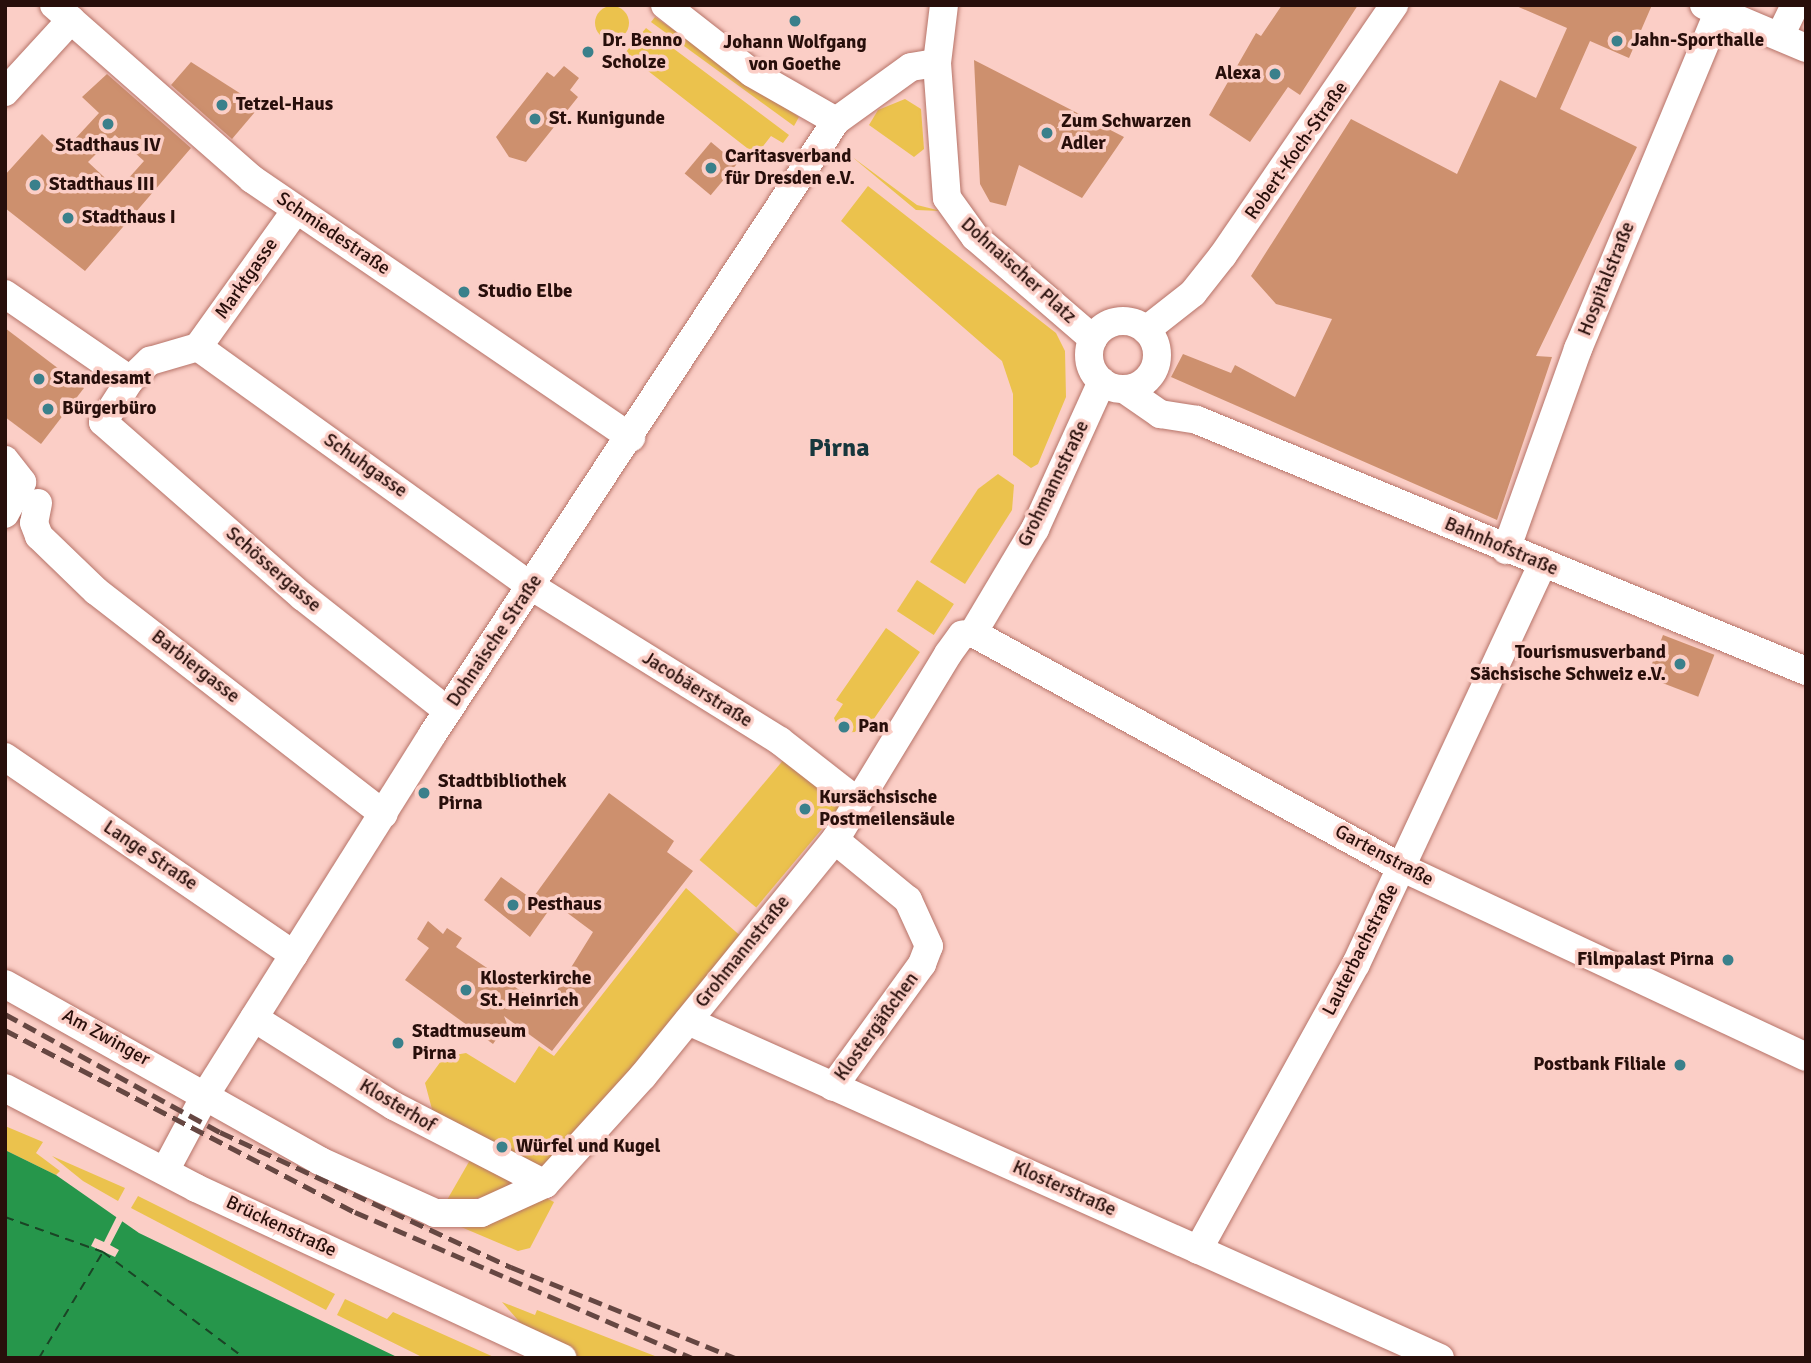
<!DOCTYPE html>
<meta charset="utf-8">
<style>
body{margin:0}
#map{position:relative;width:1811px;height:1363px;overflow:hidden;background:#fbcec6;font-family:Signika,sans-serif}
div>[style]{position:absolute}
.green>*{inset:0;background:#ebc24d;transform-origin:0 0}
.round{border-radius:50%}
.water>*{inset:0;background:#26964b}
.pier>*{inset:0;background:#fbcec6}
.ferry>*{height:2px;margin-top:-1px;transform-origin:0;background:repeating-linear-gradient(90deg,#1a4425 0 9px,transparent 0 16px)}
.building>*{inset:0;background:#cd906e;transform-origin:0 0}
.roads{filter:drop-shadow(0 0 2px #b67368) drop-shadow(0 0 2px #b67368)}
.street>*{height:28px;margin:-14px;padding:0 14px;transform-origin:14px;border-radius:14px;background:#fff}
.street>.ring{margin:-14px;padding:0;box-sizing:content-box;background:none;border:28px solid #fff;border-radius:50%}
.rail>*{height:5px;margin-top:-2.5px;transform-origin:0;background:repeating-linear-gradient(90deg,#664742 0 14px,transparent 0 21px)}
.dots>*{width:19px;height:19px;translate:-50% -50%;box-sizing:border-box;border:4px solid #fbcec6;border-radius:50%}
span{translate:-50% -50%;white-space:nowrap;text-align:center;line-height:1.15;-webkit-text-stroke:7px #fbcec6;paint-order:stroke}
.poi-label{font-size:19px;color:#280f0b;font-weight:700}
.left{translate:0 -50%;text-align:left}
.right{translate:-100% -50%;text-align:right}
.street-label{font-size:19px;color:#280f0b}
.district-label{font-size:26px;color:#16373d;font-weight:700}
.frame{position:absolute;inset:0;border:7px solid #280f0b;pointer-events:none}
</style>
<div id="map">
<div class="green">
<i class="round" style="left:595px;top:6px;width:34px;height:34px"></i>
<i style="clip-path:polygon(655px 17px,799px 117px,794px 126px,651px 22px)"></i>
<i style="clip-path:polygon(646px 28px,789px 135px,783px 143px,771px 136px,756px 155px,625px 53px)"></i>
<i style="clip-path:polygon(905px 99px,921px 109px,924px 149px,914px 157px,869px 125px,878px 110px)"></i>
<i style="clip-path:polygon(851px 156px,917px 205px,941px 211px,916px 210px)"></i>
<i style="clip-path:polygon(868px 186px,1056px 333px,1065px 351px,1066px 397px,1038px 464px,1031px 468px,1013px 455px,1013px 394px,1002px 361px,841px 221px)"></i>
<i style="clip-path:polygon(998px 474px,1014px 485px,1012px 510px,965px 584px,930px 562px,978px 489px)"></i>
<i style="left:917px;top:580px;width:44px;height:37px;rotate:33deg"></i>
<i style="clip-path:polygon(886px 628px,920px 652px,871px 723px,864px 719px,855px 732px,840px 733px,834px 718px,843px 704px,836px 700px)"></i>
<i style="left:785px;top:758px;width:74px;height:133px;rotate:40deg"></i>
<i style="clip-path:polygon(686px 888px,744px 939px,545px 1174px,433px 1113px,425px 1083px,444px 1057px,466px 1053px,515px 1083px,539px 1046px,554px 1056px)"></i>
<i style="clip-path:polygon(5px 1126px,43px 1142px,36px 1153px,60px 1171px,56px 1175px,5px 1150px)"></i>
<i style="clip-path:polygon(52px 1156px,125px 1188px,118px 1201px,83px 1181px)"></i>
<i style="clip-path:polygon(470px 1160px,525px 1186px,443px 1207px)"></i>
<i style="clip-path:polygon(538px 1194px,554px 1202px,530px 1248px,518px 1251px,454px 1224px)"></i>
<i style="clip-path:polygon(138px 1196px,335px 1294px,326px 1310px,131px 1208px)"></i>
<i style="clip-path:polygon(345px 1299px,387px 1319px,393px 1312px,496px 1358px,424px 1358px,337px 1315px)"></i>
<i style="clip-path:polygon(502px 1302px,535px 1315px,537px 1310px,660px 1358px,580px 1358px,530px 1334px)"></i>
</div>
<div class="water">
<i style="clip-path:polygon(5px 1150px,56px 1175px,139px 1233px,399px 1358px,5px 1358px)"></i>
</div>
<div class="pier">
<i style="clip-path:polygon(118px 1214px,124px 1218px,110px 1245px,119px 1250px,115px 1257px,91px 1246px,95px 1238px,104px 1242px)"></i>
</div>
<div class="ferry">
<i style="left:5px;top:1217px;width:104px;rotate:19.7deg"></i>
<i style="left:103px;top:1252px;width:176px;rotate:36.9deg"></i>
<i style="left:39px;top:1358px;width:124px;rotate:-58.9deg"></i>
</div>
<div class="building">
<i style="clip-path:polygon(1282px 5px,1358px 5px,1300px 95px,1288px 87px,1250px 142px,1209px 115px,1256px 33px,1261px 36px)"></i>
<i style="clip-path:polygon(1514px 5px,1652px 5px,1629px 58px,1590px 41px,1560px 109px,1637px 147px,1536px 356px,1552px 357px,1497px 520px,1171px 377px,1183px 354px,1231px 373px,1235px 365px,1295px 397px,1332px 319px,1276px 304px,1251px 276px,1351px 119px,1457px 174px,1500px 80px,1536px 98px,1567px 28px)"></i>
<i style="clip-path:polygon(974px 60px,1124px 137px,1082px 198px,1019px 165px,1006px 206px,990px 202px,980px 184px)"></i>
<i style="clip-path:polygon(191px 62px,260px 106px,232px 139px,171px 85px)"></i>
<i style="clip-path:polygon(564px 66px,579px 78px,570px 90px,578px 97px,526px 162px,509px 157px,496px 137px,547px 72px,554px 77px)"></i>
<i style="clip-path:polygon(evenodd,107px 74px,191px 148px,85px 271px,5px 208px,5px 175px,42px 134px,62px 153px,99px 113px,82px 97px,107px 74px,115px 135px,144px 161px,118px 190px,88px 162px,115px 135px)"></i>
<i style="left:711px;top:142px;width:34px;height:41px;rotate:40deg"></i>
<i style="clip-path:polygon(5px 328px,84px 388px,41px 444px,5px 417px)"></i>
<i style="left:1663px;top:635px;width:55px;height:45px;rotate:21deg"></i>
<i style="clip-path:polygon(609px 793px,674px 841px,667px 852px,693px 871px,552px 1051px,504px 1016px,507px 1024px,493px 1044px,405px 980px,429px 948px,417px 939px,428px 921px,443px 934px,447px 928px,462px 938px,456px 947px,546px 1008px,593px 932px,554px 903px,530px 937px,484px 900px,501px 877px,532px 899px)"></i>
</div>
<div class="roads">
<div class="street">
<i style="left:54px;top:5px;width:264px;rotate:41.3deg"></i>
<i style="left:252px;top:179px;width:459px;rotate:34.3deg"></i>
<i style="left:665px;top:5px;width:110px;rotate:38deg"></i>
<i style="left:752px;top:73px;width:97px;rotate:29.7deg"></i>
<i style="left:944px;top:5px;width:58px;rotate:96.9deg"></i>
<i style="left:937px;top:63px;width:135px;rotate:85.8deg"></i>
<i style="left:947px;top:198px;width:48px;rotate:54.3deg"></i>
<i style="left:975px;top:237px;width:156px;rotate:40.8deg"></i>
<i style="left:1704px;top:5px;width:111px;rotate:22.9deg"></i>
<i style="left:1780px;top:36px;width:34px;rotate:-64deg"></i>
<i style="left:5px;top:92px;width:98px;rotate:-47.5deg"></i>
<i style="left:836px;top:121px;width:92px;rotate:-35.8deg"></i>
<i style="left:911px;top:67px;width:26px;rotate:-9deg"></i>
<i style="left:5px;top:294px;width:152px;rotate:34.5deg"></i>
<i style="left:130px;top:380px;width:50px;rotate:122.7deg"></i>
<i style="left:103px;top:422px;width:266px;rotate:41.2deg"></i>
<i style="left:303px;top:597px;width:184px;rotate:38.2deg"></i>
<i class="ring" style="left:1089px;top:321px;width:40px;height:40px"></i>
<i style="left:1146px;top:330px;width:60px;rotate:-38.2deg"></i>
<i style="left:1193px;top:293px;width:48px;rotate:-51.7deg"></i>
<i style="left:1223px;top:255px;width:303px;rotate:-55.6deg"></i>
<i style="left:198px;top:347px;width:410px;rotate:35.7deg"></i>
<i style="left:531px;top:586px;width:293px;rotate:31.9deg"></i>
<i style="left:780px;top:741px;width:99px;rotate:38deg"></i>
<i style="left:198px;top:347px;width:168px;rotate:-54.4deg"></i>
<i style="left:130px;top:380px;width:28px;rotate:-44deg"></i>
<i style="left:150px;top:361px;width:50px;rotate:-16.3deg"></i>
<i style="left:1124px;top:389px;width:44px;rotate:34.8deg"></i>
<i style="left:1160px;top:414px;width:37px;rotate:9deg"></i>
<i style="left:1197px;top:420px;width:659px;rotate:22.4deg"></i>
<i style="left:5px;top:460px;width:28px;rotate:52deg"></i>
<i style="left:22px;top:482px;width:36px;rotate:118deg"></i>
<i style="left:38px;top:503px;width:20px;rotate:101deg"></i>
<i style="left:34px;top:523px;width:14px;rotate:69deg"></i>
<i style="left:39px;top:536px;width:79px;rotate:44deg"></i>
<i style="left:96px;top:591px;width:364px;rotate:37.8deg"></i>
<i style="left:1506px;top:550px;width:214px;rotate:-70.3deg"></i>
<i style="left:1578px;top:349px;width:365px;rotate:-67.4deg"></i>
<i style="left:973px;top:633px;width:490px;rotate:28.7deg"></i>
<i style="left:1403px;top:868px;width:445px;rotate:25.1deg"></i>
<i style="left:973px;top:633px;width:121px;rotate:-59.2deg"></i>
<i style="left:1035px;top:529px;width:162px;rotate:-65.6deg"></i>
<i style="left:5px;top:757px;width:350px;rotate:34.4deg"></i>
<i style="left:5px;top:984px;width:361px;rotate:29.3deg"></i>
<i style="left:320px;top:1161px;width:126px;rotate:24.3deg"></i>
<i style="left:435px;top:1213px;width:46px"></i>
<i style="left:481px;top:1213px;width:70px;rotate:-24.4deg"></i>
<i style="left:545px;top:1184px;width:146px;rotate:-47.8deg"></i>
<i style="left:643px;top:1076px;width:304px;rotate:-50.9deg"></i>
<i style="left:835px;top:840px;width:218px;rotate:-58.7deg"></i>
<i style="left:948px;top:654px;width:24px;rotate:-54deg"></i>
<i style="left:962px;top:635px;width:11px;rotate:-10deg"></i>
<i style="left:254px;top:1018px;width:165px;rotate:32.2deg"></i>
<i style="left:394px;top:1106px;width:170px;rotate:27.3deg"></i>
<i style="left:688px;top:1021px;width:824px;rotate:24.14deg"></i>
<i style="left:833px;top:1087px;width:152px;rotate:-54.1deg"></i>
<i style="left:922px;top:964px;width:19px;rotate:-69deg"></i>
<i style="left:929px;top:946px;width:51px;rotate:-114.5deg"></i>
<i style="left:908px;top:900px;width:94px;rotate:-140.6deg"></i>
<i style="left:5px;top:1088px;width:216px;rotate:27.6deg"></i>
<i style="left:196px;top:1188px;width:404px;rotate:24.9deg"></i>
<i style="left:166px;top:1169px;width:85px;rotate:-61.9deg"></i>
<i style="left:206px;top:1094px;width:424px;rotate:-57.8deg"></i>
<i style="left:432px;top:735px;width:735px;rotate:-56.66deg"></i>
<i style="left:1198px;top:1250px;width:327px;rotate:-61.1deg"></i>
<i style="left:1356px;top:964px;width:440px;rotate:-65deg"></i>
</div>
</div>
<div class="rail">
<i style="left:5px;top:1014px;width:245px;rotate:28.8deg"></i>
<i style="left:220px;top:1132px;width:321px;rotate:24.9deg"></i>
<i style="left:511px;top:1267px;width:242px;rotate:22.1deg"></i>
<i style="left:5px;top:1030px;width:394px;rotate:27.5deg"></i>
<i style="left:355px;top:1212px;width:367px;rotate:23.4deg"></i>
</div>
<div class="dots">
<i style="left:795px;top:21px;background:#3a808b"></i>
<i style="left:1617px;top:41px;background:#3a808b"></i>
<i style="left:588px;top:52px;background:#3a808b"></i>
<i style="left:1275px;top:74px;background:#3a808b"></i>
<i style="left:222px;top:105px;background:#3a808b"></i>
<i style="left:535px;top:119px;background:#3a808b"></i>
<i style="left:108px;top:124px;background:#3a808b"></i>
<i style="left:1047px;top:133px;background:#3a808b"></i>
<i style="left:711px;top:168px;background:#3a808b"></i>
<i style="left:35px;top:185px;background:#3a808b"></i>
<i style="left:68px;top:218px;background:#3a808b"></i>
<i style="left:464px;top:292px;background:#3a808b"></i>
<i style="left:39px;top:379px;background:#3a808b"></i>
<i style="left:48px;top:409px;background:#3a808b"></i>
<i style="left:1680px;top:664px;background:#3a808b"></i>
<i style="left:844px;top:727px;background:#3a808b"></i>
<i style="left:424px;top:793px;background:#3a808b"></i>
<i style="left:805px;top:809px;background:#3a808b"></i>
<i style="left:513px;top:905px;background:#3a808b"></i>
<i style="left:1728px;top:960px;background:#3a808b"></i>
<i style="left:466px;top:990px;background:#3a808b"></i>
<i style="left:398px;top:1043px;background:#3a808b"></i>
<i style="left:1680px;top:1065px;background:#3a808b"></i>
<i style="left:502px;top:1147px;background:#3a808b"></i>
</div>
<div class="poi-label">
<span class="left" style="left:602px;top:52px">Dr. Benno<br>Scholze</span>
<span class="left" style="left:1631px;top:41px">Jahn-Sporthalle</span>
<span style="left:795px;top:54px">Johann Wolfgang<br>von Goethe</span>
<span class="right" style="left:1261px;top:74px">Alexa</span>
<span class="left" style="left:236px;top:105px">Tetzel-Haus</span>
<span class="left" style="left:549px;top:119px">St. Kunigunde</span>
<span class="left" style="left:1061px;top:133px">Zum Schwarzen<br>Adler</span>
<span style="left:108px;top:146px">Stadthaus IV</span>
<span class="left" style="left:725px;top:168px">Caritasverband<br>für Dresden e.V.</span>
<span class="left" style="left:49px;top:185px">Stadthaus III</span>
<span class="left" style="left:82px;top:218px">Stadthaus I</span>
<span class="left" style="left:478px;top:292px">Studio Elbe</span>
<span class="left" style="left:53px;top:379px">Standesamt</span>
<span class="left" style="left:62px;top:409px">Bürgerbüro</span>
<span class="right" style="left:1666px;top:664px">Tourismusverband<br>Sächsische Schweiz e.V.</span>
<span class="left" style="left:858px;top:727px">Pan</span>
<span class="left" style="left:438px;top:793px">Stadtbibliothek<br>Pirna</span>
<span class="left" style="left:819px;top:809px">Kursächsische<br>Postmeilensäule</span>
<span class="left" style="left:527px;top:905px">Pesthaus</span>
<span class="right" style="left:1714px;top:960px">Filmpalast Pirna</span>
<span class="left" style="left:480px;top:990px">Klosterkirche<br>St. Heinrich</span>
<span class="left" style="left:412px;top:1043px">Stadtmuseum<br>Pirna</span>
<span class="right" style="left:1666px;top:1065px">Postbank Filiale</span>
<span class="left" style="left:516px;top:1147px">Würfel und Kugel</span>
</div>
<div class="street-label">
<span style="left:1297px;top:151px;rotate:-55deg">Robert-Koch-Straße</span>
<span style="left:333px;top:234px;rotate:34deg">Schmiedestraße</span>
<span style="left:1018px;top:271px;rotate:42deg">Dohnaischer Platz</span>
<span style="left:247px;top:279px;rotate:-55deg">Marktgasse</span>
<span style="left:1607px;top:279px;rotate:-68deg">Hospitalstraße</span>
<span style="left:365px;top:466px;rotate:35deg">Schuhgasse</span>
<span style="left:1054px;top:484px;rotate:-64deg">Grohmannstraße</span>
<span style="left:1501px;top:547px;rotate:23deg">Bahnhofstraße</span>
<span style="left:273px;top:570px;rotate:41deg">Schössergasse</span>
<span style="left:495px;top:641px;rotate:-56deg">Dohnaische Straße</span>
<span style="left:195px;top:667px;rotate:38deg">Barbiergasse</span>
<span style="left:697px;top:690px;rotate:32deg">Jacobäerstraße</span>
<span style="left:150px;top:856px;rotate:34deg">Lange Straße</span>
<span style="left:1384px;top:856px;rotate:28deg">Gartenstraße</span>
<span style="left:1361px;top:950px;rotate:-63deg">Lauterbachstraße</span>
<span style="left:743px;top:952px;rotate:-51deg">Grohmannstraße</span>
<span style="left:877px;top:1027px;rotate:-54deg">Klostergäßchen</span>
<span style="left:106px;top:1038px;rotate:29deg">Am Zwinger</span>
<span style="left:397px;top:1106px;rotate:31deg">Klosterhof</span>
<span style="left:1064px;top:1189px;rotate:24deg">Klosterstraße</span>
<span style="left:281px;top:1227px;rotate:25deg">Brückenstraße</span>
</div>
<div class="district-label">
<span style="left:839px;top:449px">Pirna</span>
</div>
<div class="frame"></div>
</div>
